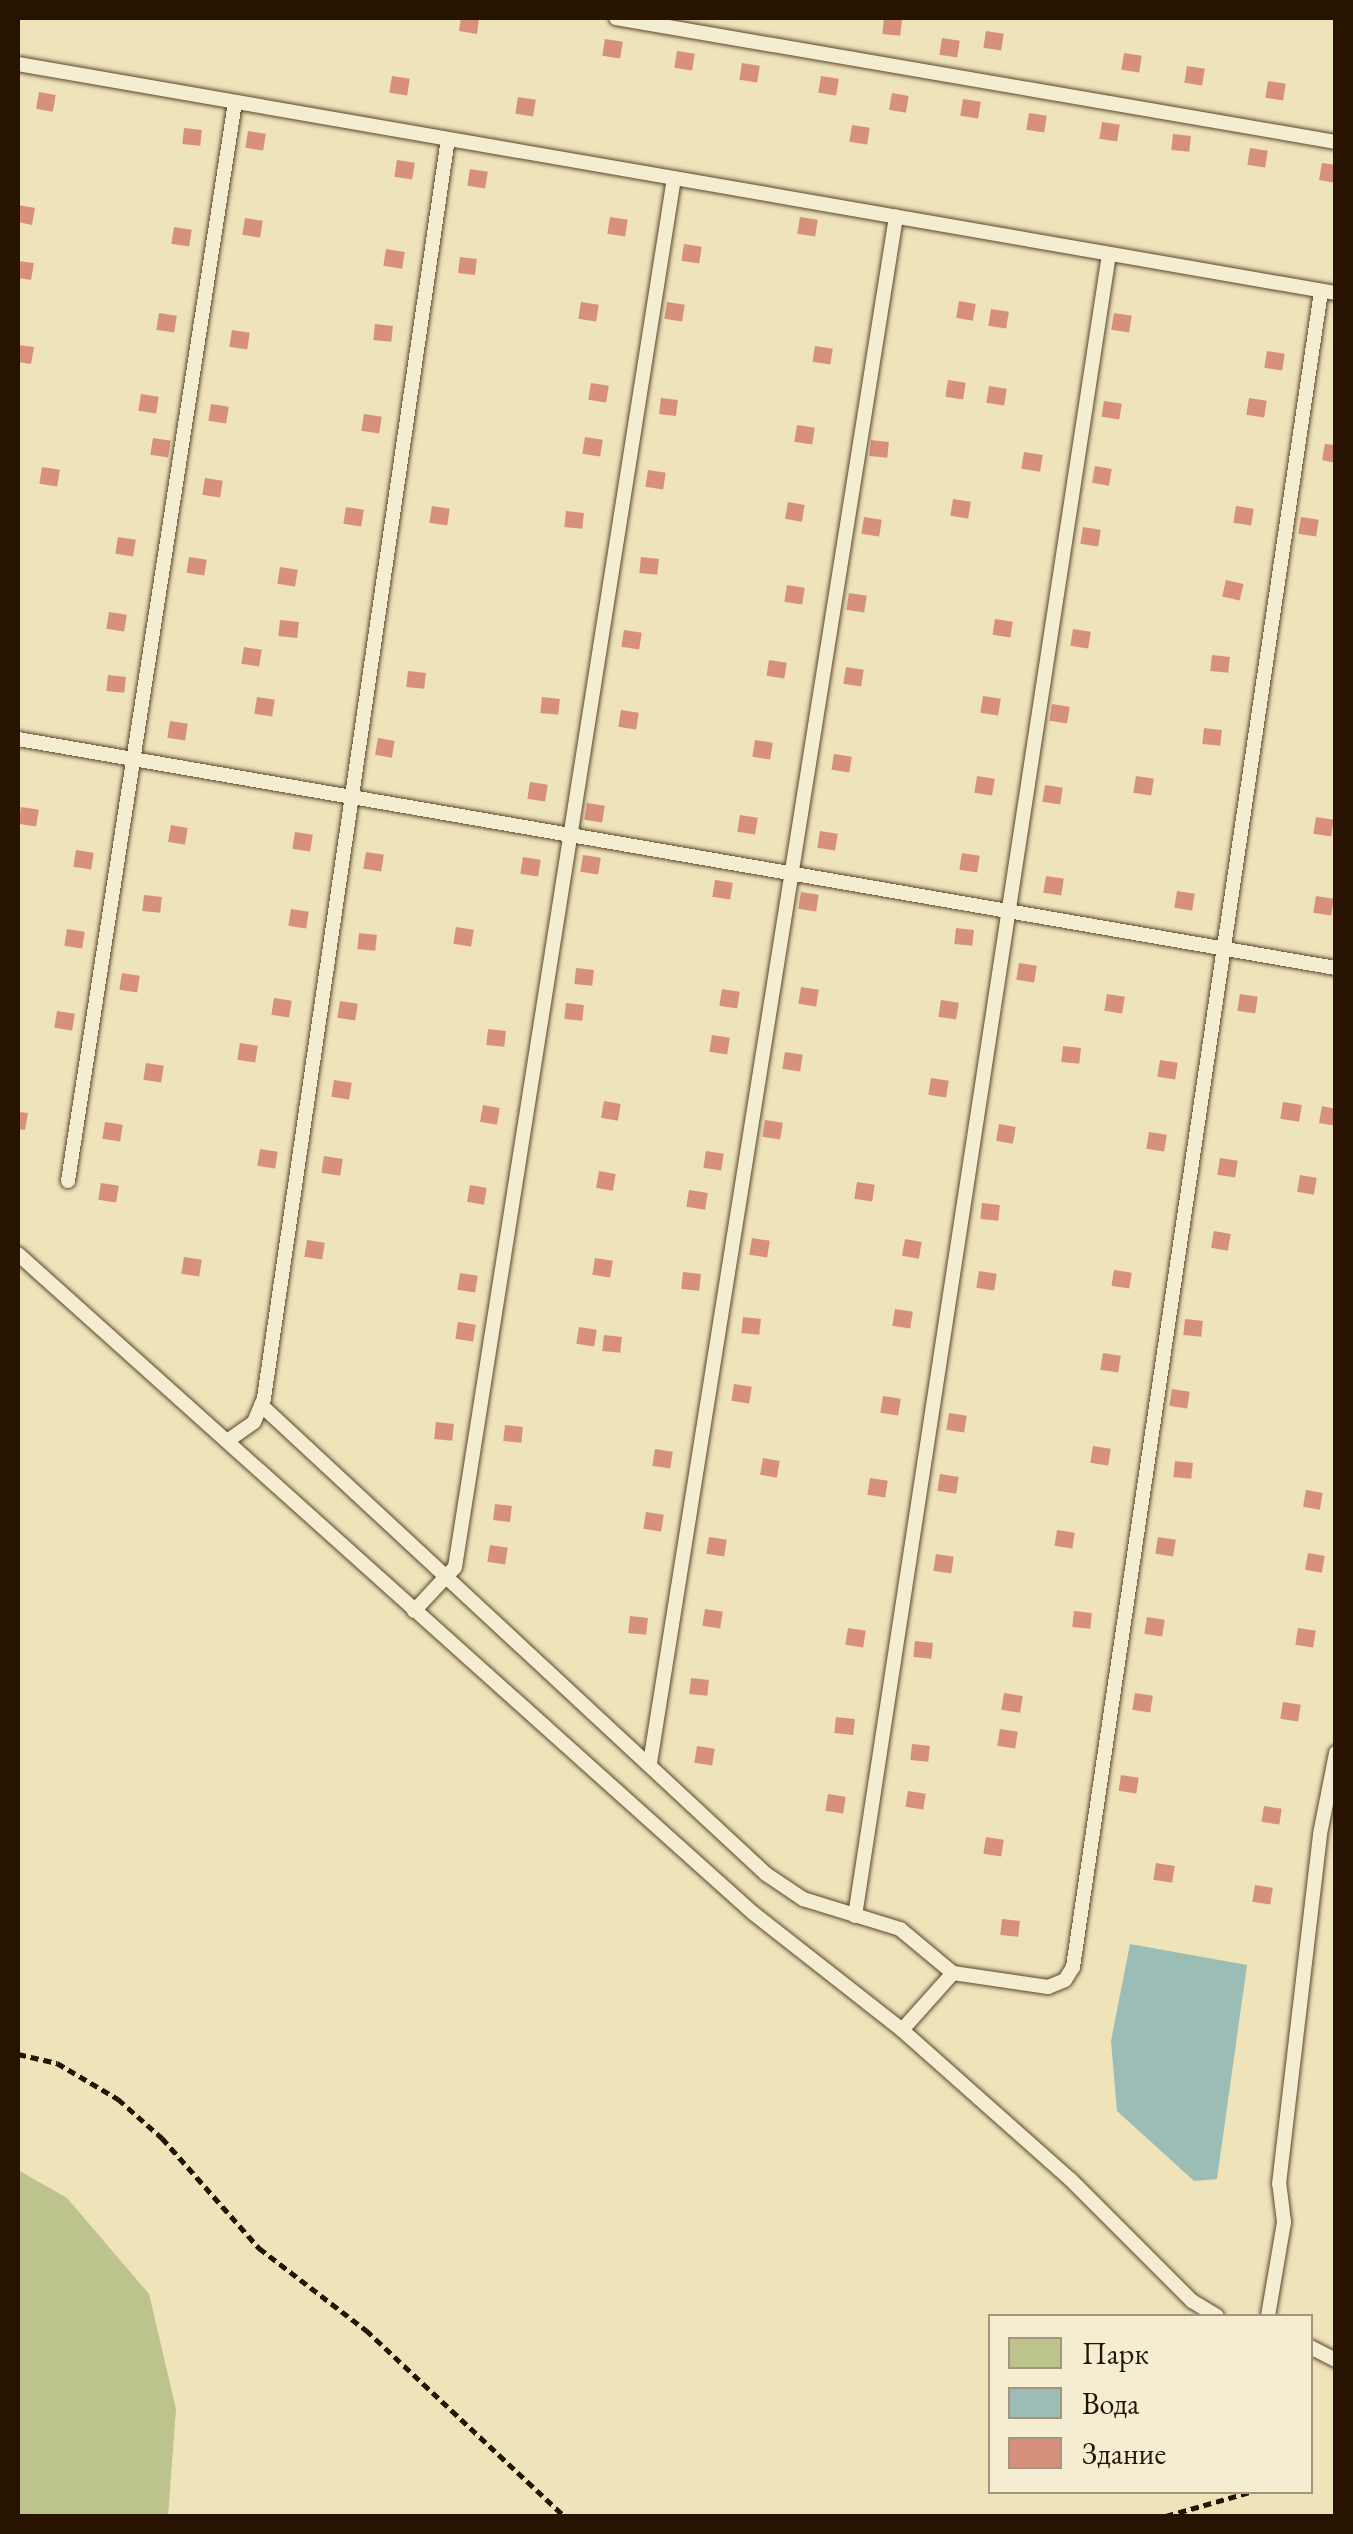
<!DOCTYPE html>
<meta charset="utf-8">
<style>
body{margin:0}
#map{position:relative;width:1353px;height:2534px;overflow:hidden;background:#efe3b9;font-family:"EB Garamond",serif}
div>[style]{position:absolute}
.green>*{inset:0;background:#bdc38c}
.water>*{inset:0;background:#9bbdb6}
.building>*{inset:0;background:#d6907b;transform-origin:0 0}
.path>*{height:5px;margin-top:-2.5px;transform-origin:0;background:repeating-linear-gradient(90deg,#281200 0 8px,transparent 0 13px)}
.roads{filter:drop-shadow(0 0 2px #5a462e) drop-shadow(0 0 2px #5a462e)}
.service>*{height:14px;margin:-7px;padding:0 7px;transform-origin:7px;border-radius:7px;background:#f5edd2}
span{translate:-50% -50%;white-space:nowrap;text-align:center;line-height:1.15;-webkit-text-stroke:8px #f5edd2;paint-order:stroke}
.frame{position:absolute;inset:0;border:20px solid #281200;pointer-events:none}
.legend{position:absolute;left:988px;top:2314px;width:325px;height:180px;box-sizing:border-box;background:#f5edd2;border:2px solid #a3957e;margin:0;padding:12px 18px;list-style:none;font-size:30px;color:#281200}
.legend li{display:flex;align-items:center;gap:20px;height:50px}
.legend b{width:50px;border:2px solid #a3957e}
</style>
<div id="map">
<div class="green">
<i style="clip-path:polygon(18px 2170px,67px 2198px,149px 2294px,176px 2409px,168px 2516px,18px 2516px)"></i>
</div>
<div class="water">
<i style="clip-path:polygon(1130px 1944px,1247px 1965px,1217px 2179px,1194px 2181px,1117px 2111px,1111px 2041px)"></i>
</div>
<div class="building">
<i style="clip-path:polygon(461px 18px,479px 18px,477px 34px,459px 31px)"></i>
<i style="left:884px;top:18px;width:18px;height:16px;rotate:6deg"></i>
<i style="left:986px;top:31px;width:18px;height:17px;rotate:9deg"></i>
<i style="left:942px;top:38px;width:18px;height:17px;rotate:9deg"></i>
<i style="left:605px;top:39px;width:18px;height:17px;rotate:9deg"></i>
<i style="left:677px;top:51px;width:18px;height:17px;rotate:9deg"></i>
<i style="left:1124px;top:53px;width:18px;height:17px;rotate:9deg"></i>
<i style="left:742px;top:63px;width:18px;height:17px;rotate:9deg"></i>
<i style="left:1187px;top:66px;width:18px;height:17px;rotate:9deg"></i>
<i style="left:392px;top:76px;width:18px;height:17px;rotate:9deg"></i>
<i style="left:821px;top:76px;width:18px;height:17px;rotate:9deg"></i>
<i style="left:1268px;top:81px;width:18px;height:17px;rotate:9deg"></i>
<i style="left:39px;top:92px;width:17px;height:17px;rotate:10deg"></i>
<i style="left:892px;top:93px;width:17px;height:17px;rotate:10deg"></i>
<i style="left:518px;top:97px;width:18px;height:17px;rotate:9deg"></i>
<i style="left:963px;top:99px;width:18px;height:17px;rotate:9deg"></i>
<i style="left:1029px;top:113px;width:18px;height:17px;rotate:9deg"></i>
<i style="left:1102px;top:122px;width:18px;height:17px;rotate:9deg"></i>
<i style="left:852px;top:125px;width:18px;height:17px;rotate:9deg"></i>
<i style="left:184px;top:128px;width:18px;height:16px;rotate:6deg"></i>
<i style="left:248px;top:131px;width:18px;height:17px;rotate:9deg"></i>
<i style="left:1173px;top:134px;width:18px;height:16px;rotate:6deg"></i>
<i style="left:1250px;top:148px;width:18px;height:17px;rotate:9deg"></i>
<i style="left:397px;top:160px;width:18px;height:17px;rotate:9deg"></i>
<i style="clip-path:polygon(1322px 163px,1336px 165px,1336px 183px,1319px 180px)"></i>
<i style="left:470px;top:169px;width:18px;height:17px;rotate:9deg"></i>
<i style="clip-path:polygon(18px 205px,35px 208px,32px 225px,18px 222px)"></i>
<i style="left:610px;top:217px;width:18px;height:17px;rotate:9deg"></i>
<i style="left:800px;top:217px;width:18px;height:17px;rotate:9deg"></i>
<i style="left:245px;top:218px;width:18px;height:17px;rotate:9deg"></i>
<i style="left:174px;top:227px;width:18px;height:17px;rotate:9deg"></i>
<i style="left:684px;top:244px;width:18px;height:17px;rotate:9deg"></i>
<i style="left:386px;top:249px;width:19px;height:17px;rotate:9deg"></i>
<i style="left:460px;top:257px;width:17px;height:16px;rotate:7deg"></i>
<i style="clip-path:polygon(18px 261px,34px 263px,31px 280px,18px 278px)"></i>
<i style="left:959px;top:301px;width:17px;height:17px;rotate:10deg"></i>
<i style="left:581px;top:302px;width:18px;height:17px;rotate:9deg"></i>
<i style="left:667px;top:302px;width:18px;height:17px;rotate:9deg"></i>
<i style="left:991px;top:309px;width:18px;height:17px;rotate:9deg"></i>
<i style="left:159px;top:313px;width:18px;height:17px;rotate:9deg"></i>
<i style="left:1114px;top:313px;width:18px;height:17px;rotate:9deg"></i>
<i style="left:375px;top:324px;width:18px;height:16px;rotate:6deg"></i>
<i style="left:232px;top:330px;width:18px;height:17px;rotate:9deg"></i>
<i style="clip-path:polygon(18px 345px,34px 347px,31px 364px,18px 362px)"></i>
<i style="left:815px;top:346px;width:18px;height:16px;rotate:9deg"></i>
<i style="left:1267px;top:351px;width:18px;height:17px;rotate:9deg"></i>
<i style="left:948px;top:380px;width:18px;height:17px;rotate:9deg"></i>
<i style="left:591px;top:383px;width:18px;height:17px;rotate:9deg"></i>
<i style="left:989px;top:386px;width:18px;height:17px;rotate:9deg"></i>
<i style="left:141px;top:394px;width:18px;height:17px;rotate:9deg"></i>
<i style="left:661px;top:398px;width:17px;height:16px;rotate:7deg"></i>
<i style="left:1249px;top:398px;width:18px;height:17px;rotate:9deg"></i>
<i style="left:1104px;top:401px;width:18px;height:16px;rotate:9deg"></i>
<i style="left:211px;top:404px;width:18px;height:17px;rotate:9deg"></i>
<i style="left:364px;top:414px;width:18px;height:17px;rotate:9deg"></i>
<i style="left:797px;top:425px;width:18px;height:17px;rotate:9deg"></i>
<i style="left:585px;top:437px;width:18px;height:17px;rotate:9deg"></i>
<i style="left:153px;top:438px;width:18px;height:17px;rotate:9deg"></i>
<i style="left:871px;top:440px;width:18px;height:16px;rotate:6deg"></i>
<i style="clip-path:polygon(1325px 444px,1336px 445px,1336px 463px,1322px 460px)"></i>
<i style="left:1024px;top:452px;width:19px;height:17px;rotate:9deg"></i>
<i style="left:1095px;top:466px;width:17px;height:17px;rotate:10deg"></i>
<i style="left:42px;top:467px;width:18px;height:17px;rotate:9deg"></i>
<i style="left:648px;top:470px;width:18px;height:17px;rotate:9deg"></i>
<i style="left:205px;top:478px;width:18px;height:17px;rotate:9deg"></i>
<i style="left:953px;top:499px;width:18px;height:17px;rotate:9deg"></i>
<i style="left:788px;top:502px;width:17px;height:17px;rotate:10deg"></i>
<i style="left:432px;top:506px;width:18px;height:17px;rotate:9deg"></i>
<i style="left:1236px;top:506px;width:18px;height:17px;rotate:9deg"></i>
<i style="left:346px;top:507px;width:18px;height:17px;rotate:9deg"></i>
<i style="left:566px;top:511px;width:18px;height:16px;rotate:6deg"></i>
<i style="left:864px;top:517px;width:18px;height:17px;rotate:9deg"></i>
<i style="left:1301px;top:517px;width:18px;height:17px;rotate:9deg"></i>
<i style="left:1083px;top:527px;width:18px;height:17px;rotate:9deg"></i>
<i style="left:118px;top:537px;width:18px;height:17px;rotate:9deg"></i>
<i style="left:189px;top:557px;width:18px;height:16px;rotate:9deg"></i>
<i style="left:641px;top:557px;width:18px;height:16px;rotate:6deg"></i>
<i style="left:280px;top:567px;width:18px;height:17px;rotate:9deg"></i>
<i style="left:1226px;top:580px;width:18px;height:17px;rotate:13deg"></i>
<i style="left:787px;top:585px;width:18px;height:17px;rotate:9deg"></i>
<i style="left:849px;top:593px;width:18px;height:17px;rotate:9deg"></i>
<i style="left:109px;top:612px;width:18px;height:17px;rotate:9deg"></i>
<i style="left:995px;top:619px;width:18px;height:16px;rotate:9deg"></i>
<i style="left:280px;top:620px;width:19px;height:16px;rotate:6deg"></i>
<i style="left:1073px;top:629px;width:18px;height:17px;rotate:9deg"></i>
<i style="left:624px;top:630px;width:18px;height:17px;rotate:9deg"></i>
<i style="left:244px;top:647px;width:18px;height:17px;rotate:9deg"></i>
<i style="left:1212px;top:655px;width:18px;height:16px;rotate:6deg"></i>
<i style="left:769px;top:660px;width:18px;height:16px;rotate:9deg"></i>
<i style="left:846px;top:667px;width:18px;height:17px;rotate:9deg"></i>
<i style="left:408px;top:671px;width:18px;height:16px;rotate:6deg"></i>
<i style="left:108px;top:675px;width:18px;height:16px;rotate:6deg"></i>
<i style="left:983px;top:696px;width:18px;height:17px;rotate:9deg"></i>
<i style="left:257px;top:697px;width:18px;height:17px;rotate:9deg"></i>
<i style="left:542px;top:697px;width:18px;height:16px;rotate:6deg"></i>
<i style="left:1052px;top:704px;width:18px;height:17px;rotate:9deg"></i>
<i style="left:621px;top:710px;width:18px;height:17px;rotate:9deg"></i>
<i style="left:170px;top:721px;width:18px;height:17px;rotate:9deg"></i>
<i style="left:1204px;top:728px;width:18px;height:16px;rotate:6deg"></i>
<i style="left:378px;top:738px;width:17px;height:17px;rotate:10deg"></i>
<i style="left:755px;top:740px;width:18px;height:17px;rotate:9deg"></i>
<i style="left:834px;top:754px;width:18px;height:16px;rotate:9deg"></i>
<i style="left:977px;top:776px;width:18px;height:17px;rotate:9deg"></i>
<i style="left:1136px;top:776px;width:18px;height:17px;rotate:9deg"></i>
<i style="left:530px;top:782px;width:18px;height:17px;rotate:9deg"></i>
<i style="left:1045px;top:785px;width:18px;height:17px;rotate:9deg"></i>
<i style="left:587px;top:803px;width:18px;height:17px;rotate:9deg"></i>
<i style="left:21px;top:807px;width:18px;height:17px;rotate:9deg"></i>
<i style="left:740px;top:815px;width:18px;height:17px;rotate:9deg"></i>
<i style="left:1316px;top:817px;width:18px;height:17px;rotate:9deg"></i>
<i style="left:171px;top:825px;width:17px;height:17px;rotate:10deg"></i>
<i style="left:820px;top:831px;width:18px;height:17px;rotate:9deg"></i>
<i style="left:295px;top:832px;width:18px;height:17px;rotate:9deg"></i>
<i style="left:76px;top:850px;width:18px;height:17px;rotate:9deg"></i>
<i style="left:366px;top:852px;width:18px;height:17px;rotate:9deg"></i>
<i style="left:962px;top:853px;width:18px;height:17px;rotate:9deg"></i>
<i style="left:583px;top:855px;width:18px;height:17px;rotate:9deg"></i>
<i style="left:523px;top:857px;width:18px;height:17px;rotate:9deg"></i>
<i style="left:1046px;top:876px;width:18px;height:17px;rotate:9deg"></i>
<i style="left:715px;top:880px;width:18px;height:17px;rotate:9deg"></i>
<i style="left:1177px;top:891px;width:18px;height:17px;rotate:9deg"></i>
<i style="left:801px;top:892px;width:18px;height:17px;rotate:9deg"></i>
<i style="left:144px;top:895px;width:18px;height:16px;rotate:6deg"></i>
<i style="left:1316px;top:896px;width:18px;height:17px;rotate:9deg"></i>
<i style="left:291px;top:909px;width:18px;height:17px;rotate:9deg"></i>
<i style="left:456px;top:927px;width:18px;height:17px;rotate:9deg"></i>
<i style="left:956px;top:928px;width:18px;height:16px;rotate:6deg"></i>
<i style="left:67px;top:929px;width:18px;height:17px;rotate:9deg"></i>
<i style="left:359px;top:933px;width:18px;height:16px;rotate:6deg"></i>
<i style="left:1019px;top:963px;width:18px;height:17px;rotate:9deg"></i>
<i style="left:576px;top:968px;width:18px;height:16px;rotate:6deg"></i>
<i style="left:122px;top:973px;width:18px;height:17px;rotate:9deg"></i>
<i style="left:801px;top:987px;width:18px;height:17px;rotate:9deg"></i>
<i style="left:722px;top:989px;width:18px;height:17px;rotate:9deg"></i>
<i style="left:1107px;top:994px;width:18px;height:17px;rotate:9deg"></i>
<i style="left:1240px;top:994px;width:18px;height:17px;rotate:9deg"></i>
<i style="left:274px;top:998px;width:18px;height:17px;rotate:9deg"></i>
<i style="left:941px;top:1000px;width:18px;height:17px;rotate:9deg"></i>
<i style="left:340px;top:1001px;width:18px;height:17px;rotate:9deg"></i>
<i style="left:566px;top:1003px;width:18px;height:16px;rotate:6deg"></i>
<i style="left:57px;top:1011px;width:18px;height:17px;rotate:9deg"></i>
<i style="left:488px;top:1029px;width:18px;height:16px;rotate:6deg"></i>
<i style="left:712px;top:1035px;width:18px;height:17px;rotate:9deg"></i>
<i style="left:240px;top:1043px;width:18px;height:17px;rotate:9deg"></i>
<i style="left:1063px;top:1046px;width:18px;height:16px;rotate:6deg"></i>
<i style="left:785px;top:1052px;width:18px;height:17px;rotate:9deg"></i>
<i style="left:1160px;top:1060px;width:18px;height:17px;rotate:9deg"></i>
<i style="left:146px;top:1063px;width:18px;height:17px;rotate:9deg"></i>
<i style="left:931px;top:1078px;width:18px;height:17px;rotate:9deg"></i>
<i style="left:334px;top:1080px;width:18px;height:17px;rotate:9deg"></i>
<i style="left:604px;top:1101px;width:17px;height:17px;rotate:10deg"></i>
<i style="left:1283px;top:1102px;width:19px;height:17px;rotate:9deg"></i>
<i style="left:483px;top:1105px;width:17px;height:17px;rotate:10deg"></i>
<i style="clip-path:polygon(1322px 1106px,1336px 1109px,1336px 1126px,1319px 1123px)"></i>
<i style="clip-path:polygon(18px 1112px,28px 1113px,25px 1130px,18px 1129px)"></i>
<i style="left:765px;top:1120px;width:18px;height:17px;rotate:9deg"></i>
<i style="left:105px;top:1122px;width:18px;height:17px;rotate:9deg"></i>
<i style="left:999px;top:1124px;width:17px;height:17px;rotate:10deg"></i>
<i style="left:1149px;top:1132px;width:18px;height:17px;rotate:9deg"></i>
<i style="left:260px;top:1149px;width:18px;height:17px;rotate:9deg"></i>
<i style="left:706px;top:1151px;width:18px;height:17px;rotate:9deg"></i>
<i style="left:324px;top:1156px;width:19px;height:17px;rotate:9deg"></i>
<i style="left:1220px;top:1158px;width:18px;height:17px;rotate:9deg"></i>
<i style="left:599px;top:1171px;width:17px;height:17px;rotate:10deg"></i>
<i style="left:1300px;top:1175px;width:17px;height:17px;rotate:10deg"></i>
<i style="left:857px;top:1182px;width:18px;height:17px;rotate:9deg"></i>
<i style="left:101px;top:1183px;width:18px;height:17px;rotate:9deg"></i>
<i style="left:470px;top:1185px;width:17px;height:17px;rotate:10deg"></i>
<i style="left:689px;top:1190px;width:19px;height:17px;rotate:9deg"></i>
<i style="left:982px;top:1203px;width:18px;height:16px;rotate:6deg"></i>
<i style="left:1214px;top:1231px;width:17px;height:17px;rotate:10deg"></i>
<i style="left:752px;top:1238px;width:18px;height:17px;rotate:9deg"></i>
<i style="left:905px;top:1239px;width:17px;height:17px;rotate:10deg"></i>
<i style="left:307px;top:1240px;width:18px;height:17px;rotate:9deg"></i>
<i style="left:184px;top:1257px;width:18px;height:17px;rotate:9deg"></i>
<i style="left:595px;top:1258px;width:18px;height:17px;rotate:9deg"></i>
<i style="left:1114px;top:1270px;width:18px;height:16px;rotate:9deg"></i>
<i style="left:979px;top:1271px;width:18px;height:17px;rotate:9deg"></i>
<i style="left:683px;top:1272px;width:18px;height:17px;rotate:6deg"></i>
<i style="left:460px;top:1273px;width:18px;height:17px;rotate:9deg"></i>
<i style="left:895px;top:1309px;width:18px;height:17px;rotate:9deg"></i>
<i style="left:743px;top:1317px;width:18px;height:16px;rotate:6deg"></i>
<i style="left:1185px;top:1319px;width:18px;height:16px;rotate:6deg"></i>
<i style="left:458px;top:1322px;width:18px;height:17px;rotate:9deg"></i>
<i style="left:579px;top:1327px;width:18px;height:17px;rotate:9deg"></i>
<i style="left:604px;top:1335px;width:18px;height:16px;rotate:6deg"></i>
<i style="left:1103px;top:1353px;width:18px;height:17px;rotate:9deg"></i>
<i style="left:734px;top:1384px;width:18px;height:17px;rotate:9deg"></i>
<i style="left:1172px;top:1389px;width:18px;height:17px;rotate:9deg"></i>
<i style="left:883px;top:1396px;width:18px;height:17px;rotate:9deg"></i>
<i style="left:949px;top:1413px;width:18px;height:17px;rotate:9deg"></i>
<i style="left:436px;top:1422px;width:18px;height:17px;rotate:6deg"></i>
<i style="left:505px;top:1425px;width:18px;height:16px;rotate:6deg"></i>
<i style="left:1093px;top:1446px;width:18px;height:17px;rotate:9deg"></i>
<i style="left:655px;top:1449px;width:18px;height:17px;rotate:9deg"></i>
<i style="left:763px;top:1458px;width:17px;height:17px;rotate:10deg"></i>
<i style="left:1175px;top:1461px;width:18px;height:16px;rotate:6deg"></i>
<i style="left:940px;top:1474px;width:19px;height:17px;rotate:9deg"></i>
<i style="left:870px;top:1478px;width:18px;height:17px;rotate:9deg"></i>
<i style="left:1306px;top:1490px;width:17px;height:17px;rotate:10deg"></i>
<i style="left:495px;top:1504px;width:17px;height:16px;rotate:7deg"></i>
<i style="left:646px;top:1512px;width:18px;height:17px;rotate:9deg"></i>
<i style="left:1057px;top:1530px;width:18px;height:16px;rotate:9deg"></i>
<i style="left:709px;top:1537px;width:18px;height:17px;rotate:9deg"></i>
<i style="left:1158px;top:1537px;width:18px;height:17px;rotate:9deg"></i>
<i style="left:490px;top:1545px;width:18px;height:17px;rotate:9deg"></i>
<i style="left:1308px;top:1553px;width:17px;height:17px;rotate:10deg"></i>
<i style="left:936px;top:1554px;width:18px;height:17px;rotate:9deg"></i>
<i style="left:705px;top:1609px;width:18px;height:17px;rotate:9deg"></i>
<i style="left:1074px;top:1611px;width:18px;height:16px;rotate:6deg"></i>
<i style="left:630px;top:1616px;width:18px;height:17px;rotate:6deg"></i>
<i style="left:1147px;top:1617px;width:18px;height:17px;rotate:9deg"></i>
<i style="left:848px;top:1628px;width:18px;height:17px;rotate:9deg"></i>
<i style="left:1298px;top:1628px;width:18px;height:17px;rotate:9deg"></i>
<i style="left:915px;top:1641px;width:18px;height:16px;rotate:6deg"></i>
<i style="left:691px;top:1678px;width:18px;height:16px;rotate:6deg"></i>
<i style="left:1004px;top:1693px;width:19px;height:17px;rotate:9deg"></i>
<i style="left:1135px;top:1693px;width:18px;height:17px;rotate:9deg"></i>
<i style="left:1283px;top:1702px;width:18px;height:17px;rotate:9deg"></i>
<i style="left:836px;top:1717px;width:19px;height:16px;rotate:6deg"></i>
<i style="left:1000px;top:1729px;width:18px;height:17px;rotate:9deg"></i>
<i style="left:912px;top:1744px;width:18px;height:16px;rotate:6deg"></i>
<i style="left:697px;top:1746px;width:18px;height:17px;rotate:9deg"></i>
<i style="left:1121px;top:1775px;width:18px;height:16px;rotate:9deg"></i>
<i style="left:908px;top:1791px;width:18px;height:16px;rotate:9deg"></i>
<i style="left:828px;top:1794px;width:18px;height:17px;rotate:9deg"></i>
<i style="left:1264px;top:1806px;width:18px;height:16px;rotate:9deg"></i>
<i style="left:986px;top:1837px;width:18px;height:17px;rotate:9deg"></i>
<i style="left:1156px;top:1863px;width:19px;height:17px;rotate:9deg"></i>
<i style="left:1255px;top:1885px;width:18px;height:17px;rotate:9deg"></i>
<i style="left:1002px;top:1919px;width:18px;height:16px;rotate:6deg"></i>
</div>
<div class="path">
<i style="left:18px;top:2054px;width:40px;rotate:13deg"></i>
<i style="left:57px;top:2063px;width:71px;rotate:30.5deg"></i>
<i style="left:118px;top:2099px;width:59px;rotate:41.6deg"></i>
<i style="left:162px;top:2138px;width:147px;rotate:48.6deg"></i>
<i style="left:259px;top:2248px;width:135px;rotate:37.5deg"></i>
<i style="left:366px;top:2330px;width:272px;rotate:43.2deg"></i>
<i style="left:1166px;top:2516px;width:87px;rotate:-15.9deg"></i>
</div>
<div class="roads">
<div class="service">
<i style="left:616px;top:18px;width:731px;rotate:9.77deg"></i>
<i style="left:18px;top:64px;width:1338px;rotate:9.86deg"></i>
<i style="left:18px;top:739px;width:1338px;rotate:9.86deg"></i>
<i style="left:68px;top:1181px;width:1092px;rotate:-81.2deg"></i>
<i style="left:18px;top:1254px;width:987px;rotate:41.88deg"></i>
<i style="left:753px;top:1913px;width:189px;rotate:38.1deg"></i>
<i style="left:902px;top:2030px;width:225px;rotate:41.6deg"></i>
<i style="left:1070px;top:2179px;width:173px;rotate:45deg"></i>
<i style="left:1192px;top:2301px;width:29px;rotate:31deg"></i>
<i style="left:261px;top:1405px;width:689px;rotate:42.88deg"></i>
<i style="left:766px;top:1874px;width:45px;rotate:34deg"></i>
<i style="left:803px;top:1899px;width:102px;rotate:17.2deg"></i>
<i style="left:900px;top:1929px;width:69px;rotate:39.7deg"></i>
<i style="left:953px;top:1973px;width:96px;rotate:8.4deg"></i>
<i style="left:1048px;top:1987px;width:18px;rotate:-22deg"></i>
<i style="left:1065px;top:1980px;width:15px;rotate:-58deg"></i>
<i style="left:1073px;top:1967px;width:1694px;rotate:-81.58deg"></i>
<i style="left:230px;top:1439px;width:29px;rotate:-35deg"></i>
<i style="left:254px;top:1422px;width:26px;rotate:-67deg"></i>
<i style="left:264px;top:1398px;width:1272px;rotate:-81.69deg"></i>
<i style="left:414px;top:1611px;width:60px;rotate:-47deg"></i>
<i style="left:455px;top:1567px;width:1406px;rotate:-81.04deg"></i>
<i style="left:650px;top:1763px;width:1566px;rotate:-80.96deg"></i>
<i style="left:855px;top:1916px;width:1681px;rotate:-81.31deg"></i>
<i style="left:902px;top:2030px;width:76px;rotate:-48.2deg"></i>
<i style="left:1268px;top:2316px;width:95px;rotate:-80.3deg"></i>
<i style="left:1284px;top:2222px;width:38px;rotate:-97deg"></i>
<i style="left:1279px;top:2184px;width:352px;rotate:-83.3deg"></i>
<i style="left:1320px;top:1834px;width:83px;rotate:-78.8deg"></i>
<i style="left:1310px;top:2347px;width:29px;rotate:27deg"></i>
</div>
</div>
<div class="frame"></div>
<ul class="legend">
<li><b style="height:28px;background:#bdc38c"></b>Парк</li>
<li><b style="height:28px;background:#9bbdb6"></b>Вода</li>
<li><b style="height:28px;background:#d6907b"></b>Здание</li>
</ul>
</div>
